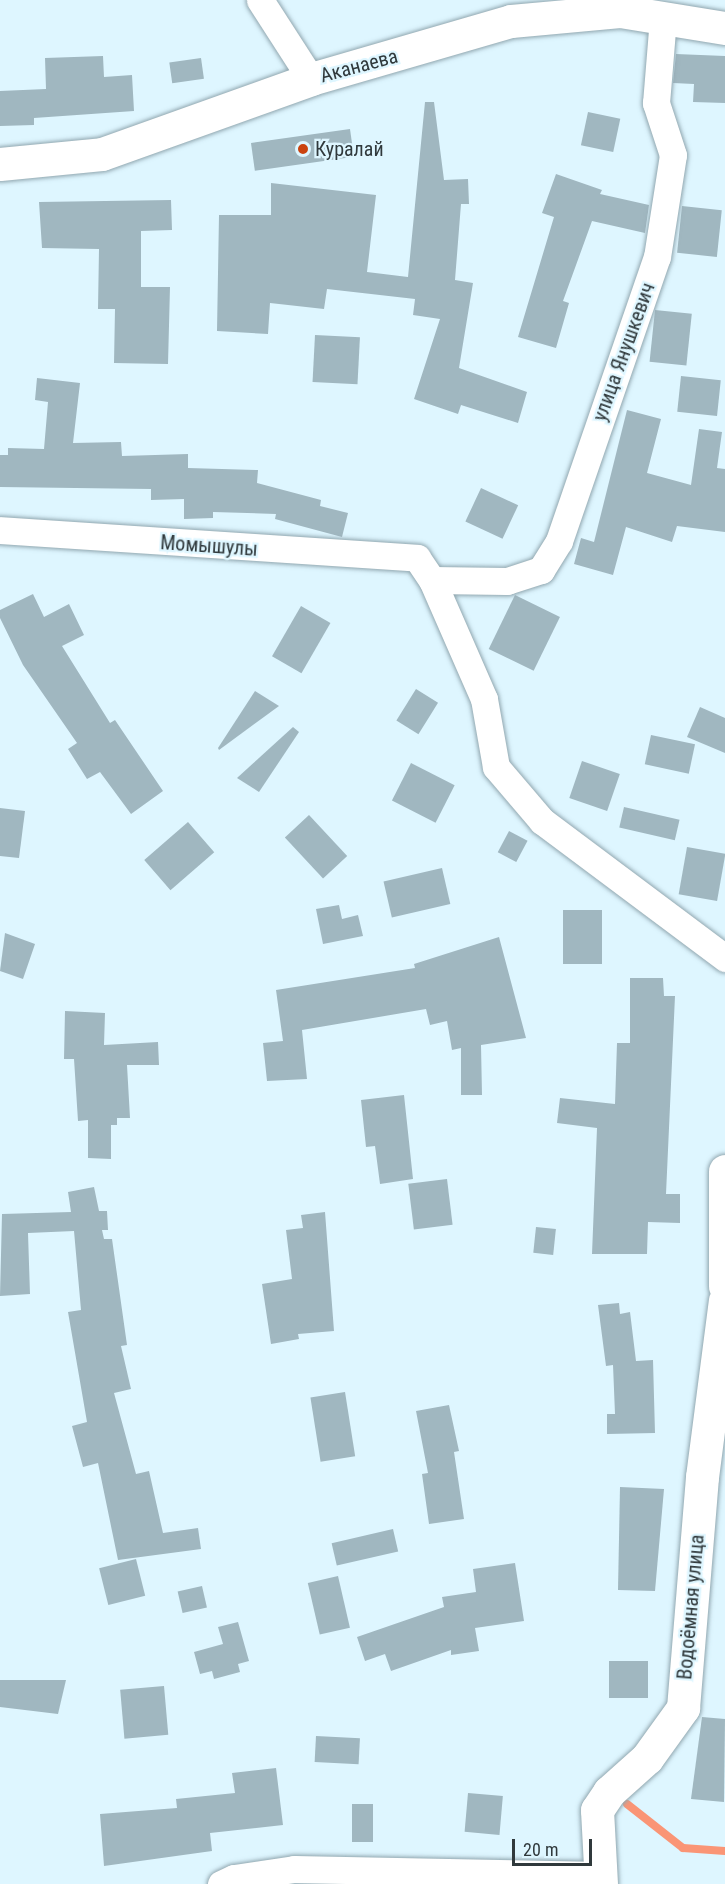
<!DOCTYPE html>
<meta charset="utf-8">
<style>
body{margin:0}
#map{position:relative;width:725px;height:1884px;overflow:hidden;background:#def6ff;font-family:"Roboto Condensed",sans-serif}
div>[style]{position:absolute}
.stream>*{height:8px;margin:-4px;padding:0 4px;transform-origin:4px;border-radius:4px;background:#fa9576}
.building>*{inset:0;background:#a0b7c0;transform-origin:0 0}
.roads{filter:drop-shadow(0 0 2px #91a7b0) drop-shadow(0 0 2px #91a7b0)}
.minor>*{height:27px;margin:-13.5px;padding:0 13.5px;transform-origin:13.5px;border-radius:13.5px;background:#fff}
.tertiary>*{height:33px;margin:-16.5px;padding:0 16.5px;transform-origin:16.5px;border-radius:16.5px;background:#fff}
.dots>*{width:16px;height:16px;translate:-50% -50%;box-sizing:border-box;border:3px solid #def6ff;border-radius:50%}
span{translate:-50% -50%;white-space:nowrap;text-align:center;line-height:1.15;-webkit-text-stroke:4.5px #def6ff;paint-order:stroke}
.street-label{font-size:20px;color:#30393c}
.poi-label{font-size:20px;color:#30393c}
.left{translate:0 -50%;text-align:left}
.scale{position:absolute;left:512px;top:1839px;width:80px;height:27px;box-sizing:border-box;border:3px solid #30393c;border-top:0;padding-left:8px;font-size:18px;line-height:21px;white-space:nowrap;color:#30393c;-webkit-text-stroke:4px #def6ff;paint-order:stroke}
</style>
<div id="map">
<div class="stream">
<i style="left:627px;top:1804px;width:71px;rotate:38.2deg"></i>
<i style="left:683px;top:1848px;width:42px;rotate:4.1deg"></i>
</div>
<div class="building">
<i style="clip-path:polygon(676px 54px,725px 56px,725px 103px,693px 102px,694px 84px,673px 83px)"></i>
<i style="clip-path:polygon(103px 56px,104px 77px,132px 75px,134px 111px,34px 118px,34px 125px,0 126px,0 91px,46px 89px,45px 58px)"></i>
<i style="left:201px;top:58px;width:21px;height:32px;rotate:82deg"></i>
<i style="clip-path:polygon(425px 102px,434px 102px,444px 180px,468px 179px,469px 204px,461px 204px,455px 280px,473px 283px,459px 368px,527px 392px,518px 423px,461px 405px,458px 414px,414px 399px,440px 319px,413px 315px,415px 299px,327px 289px,324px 309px,270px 303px,268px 334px,217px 331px,219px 215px,271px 215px,271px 183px,376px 195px,367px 272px,408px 277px)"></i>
<i style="left:588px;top:112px;width:33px;height:34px;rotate:12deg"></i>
<i style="left:350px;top:129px;width:28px;height:100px;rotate:82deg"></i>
<i style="clip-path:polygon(556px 174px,602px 190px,600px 194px,649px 205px,645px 233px,592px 221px,563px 301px,569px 303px,556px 348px,518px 337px,554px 217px,542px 213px)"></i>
<i style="clip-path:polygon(171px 200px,172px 230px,141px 231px,141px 287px,170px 287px,168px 364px,114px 363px,115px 309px,98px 309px,99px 249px,42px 248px,39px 202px)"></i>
<i style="left:682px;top:206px;width:40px;height:47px;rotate:6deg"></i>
<i style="left:655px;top:310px;width:37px;height:52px;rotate:6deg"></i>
<i style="left:315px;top:335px;width:45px;height:47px;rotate:3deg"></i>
<i style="left:681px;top:376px;width:40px;height:36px;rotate:6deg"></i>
<i style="clip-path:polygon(37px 378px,80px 383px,73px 443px,121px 442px,122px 456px,188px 454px,188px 468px,258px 470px,257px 483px,321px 500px,320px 506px,348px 513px,342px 537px,275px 519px,276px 514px,213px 512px,213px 518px,184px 519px,184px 499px,151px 500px,151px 489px,0 487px,0 455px,8px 455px,8px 448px,44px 449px,48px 402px,35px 400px)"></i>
<i style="clip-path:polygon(627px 410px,661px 419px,647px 473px,691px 485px,699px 429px,722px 432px,717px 468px,725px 469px,725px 532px,677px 526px,672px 542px,626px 527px,613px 575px,574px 564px,581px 538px,594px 542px)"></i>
<i style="left:481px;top:488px;width:41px;height:37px;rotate:25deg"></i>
<i style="clip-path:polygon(33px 594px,44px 617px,69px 604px,84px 635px,62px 646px,110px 723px,115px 720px,163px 791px,131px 814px,100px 772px,87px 779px,68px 749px,77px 743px,23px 665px,0 618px,0 610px)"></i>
<i style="left:515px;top:595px;width:50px;height:60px;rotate:26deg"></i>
<i style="left:301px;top:606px;width:34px;height:58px;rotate:30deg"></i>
<i style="left:416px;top:689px;width:26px;height:37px;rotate:32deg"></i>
<i style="clip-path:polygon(255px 691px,279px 706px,219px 750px,218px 748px)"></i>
<i style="clip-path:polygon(700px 707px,725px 718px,725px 753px,687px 737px)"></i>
<i style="clip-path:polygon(293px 727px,299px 732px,259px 792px,237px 778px)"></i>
<i style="left:651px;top:735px;width:45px;height:30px;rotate:12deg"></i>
<i style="left:582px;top:761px;width:40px;height:39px;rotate:19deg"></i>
<i style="left:411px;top:763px;width:49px;height:42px;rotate:27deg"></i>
<i style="left:624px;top:807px;width:57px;height:21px;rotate:13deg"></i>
<i style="clip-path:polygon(0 808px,25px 811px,19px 858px,0 856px)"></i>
<i style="left:309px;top:815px;width:56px;height:33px;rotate:47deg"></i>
<i style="left:188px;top:822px;width:40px;height:58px;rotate:49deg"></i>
<i style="left:509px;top:831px;width:21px;height:24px;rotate:28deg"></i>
<i style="left:687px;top:847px;width:39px;height:48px;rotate:10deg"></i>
<i style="left:442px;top:868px;width:37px;height:60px;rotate:77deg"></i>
<i style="clip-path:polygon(339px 905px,342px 919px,358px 915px,363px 936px,323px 944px,316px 909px)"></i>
<i style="left:563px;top:910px;width:39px;height:54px"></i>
<i style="clip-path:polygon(5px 933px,35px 944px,23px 979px,0 971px)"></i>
<i style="clip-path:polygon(499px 937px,526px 1038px,481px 1045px,482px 1095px,461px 1095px,461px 1048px,452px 1050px,447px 1021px,430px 1025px,426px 1009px,302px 1030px,307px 1079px,267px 1081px,263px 1043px,283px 1041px,276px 990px,415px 968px,414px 964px)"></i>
<i style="clip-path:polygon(630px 978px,663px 978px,664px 996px,675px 996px,666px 1194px,680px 1194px,680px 1223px,648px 1222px,647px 1254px,592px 1254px,597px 1128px,557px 1123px,560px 1098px,615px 1104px,617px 1043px,630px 1043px)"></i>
<i style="clip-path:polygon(65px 1011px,105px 1013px,104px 1045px,158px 1042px,159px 1065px,127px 1065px,130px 1118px,117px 1118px,117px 1125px,111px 1125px,111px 1159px,88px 1158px,88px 1120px,78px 1121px,74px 1059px,64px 1059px)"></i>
<i style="clip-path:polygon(404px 1095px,413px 1179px,380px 1184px,375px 1146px,366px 1147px,361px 1100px)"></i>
<i style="left:447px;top:1179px;width:46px;height:39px;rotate:83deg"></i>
<i style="clip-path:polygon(94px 1187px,99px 1211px,107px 1211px,108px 1230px,102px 1230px,104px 1239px,112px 1239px,127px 1345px,121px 1346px,131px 1389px,114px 1393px,136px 1474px,149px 1471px,163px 1533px,198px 1528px,201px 1549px,118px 1560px,98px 1463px,83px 1467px,72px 1426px,87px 1422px,68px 1312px,81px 1310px,74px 1231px,28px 1233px,30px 1294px,0 1296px,2px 1214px,71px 1212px,68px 1192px)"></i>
<i style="clip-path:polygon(325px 1212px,334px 1331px,298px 1334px,299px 1339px,271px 1344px,262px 1284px,292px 1279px,286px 1230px,303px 1228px,301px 1215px)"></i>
<i style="left:536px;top:1227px;width:20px;height:26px;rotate:6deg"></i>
<i style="clip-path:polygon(619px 1303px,620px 1314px,630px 1312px,636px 1361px,653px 1360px,655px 1433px,607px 1434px,607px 1414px,615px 1414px,613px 1365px,606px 1366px,598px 1305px)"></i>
<i style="left:345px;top:1392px;width:65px;height:35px;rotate:81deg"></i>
<i style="clip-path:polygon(449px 1405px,459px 1451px,454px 1452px,464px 1519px,429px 1524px,422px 1474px,428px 1473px,416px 1411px)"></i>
<i style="clip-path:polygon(620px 1487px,664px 1489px,655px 1591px,618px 1590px)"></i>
<i style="left:393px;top:1529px;width:23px;height:63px;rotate:77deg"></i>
<i style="left:136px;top:1559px;width:38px;height:38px;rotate:76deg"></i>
<i style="clip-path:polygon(515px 1563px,524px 1621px,475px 1628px,479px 1651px,451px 1655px,451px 1650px,391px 1671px,385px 1654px,365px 1661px,357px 1637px,444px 1607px,442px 1597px,476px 1592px,473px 1569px)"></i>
<i style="left:338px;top:1576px;width:53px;height:31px;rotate:77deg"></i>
<i style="left:202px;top:1586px;width:22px;height:25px;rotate:77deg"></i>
<i style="clip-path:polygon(238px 1622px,249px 1661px,238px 1664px,240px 1672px,214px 1679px,212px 1671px,200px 1674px,194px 1652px,223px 1644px,218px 1627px)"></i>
<i style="left:609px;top:1661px;width:39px;height:37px"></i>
<i style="clip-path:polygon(0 1680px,66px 1680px,58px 1714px,0 1707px)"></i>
<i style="left:164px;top:1686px;width:49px;height:44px;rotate:85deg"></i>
<i style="clip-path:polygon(702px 1717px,725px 1719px,724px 1802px,691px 1799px)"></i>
<i style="left:316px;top:1736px;width:44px;height:26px;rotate:3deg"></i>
<i style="clip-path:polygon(276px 1768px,283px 1825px,210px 1833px,212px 1851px,104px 1866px,100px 1814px,177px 1808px,176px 1799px,235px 1793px,232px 1773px)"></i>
<i style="left:468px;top:1793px;width:35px;height:39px;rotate:5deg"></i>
<i style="left:352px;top:1804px;width:21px;height:38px"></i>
</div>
<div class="roads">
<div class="minor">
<i style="left:260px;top:0;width:94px;rotate:57.2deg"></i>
<i style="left:0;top:530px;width:418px;rotate:3.8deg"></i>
<i style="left:417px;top:558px;width:27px;rotate:56deg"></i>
<i style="left:432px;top:580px;width:130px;rotate:66.4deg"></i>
<i style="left:484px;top:699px;width:69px;rotate:80deg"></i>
<i style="left:496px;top:767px;width:71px;rotate:49.6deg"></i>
<i style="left:542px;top:821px;width:229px;rotate:36.8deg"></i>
<i style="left:432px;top:580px;width:75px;rotate:0.8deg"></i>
<i style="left:507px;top:581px;width:36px;rotate:-18deg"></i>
<i style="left:541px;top:570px;width:34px;rotate:-58deg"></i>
<i style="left:559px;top:541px;width:300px;rotate:-71deg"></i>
<i style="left:657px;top:257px;width:103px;rotate:-81.1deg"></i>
<i style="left:673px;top:155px;width:55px;rotate:-108.1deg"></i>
<i style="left:656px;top:103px;width:85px;rotate:-85.3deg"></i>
<i style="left:221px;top:1884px;width:14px;rotate:-25deg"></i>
<i style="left:234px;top:1878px;width:61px;rotate:-8.5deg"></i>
<i style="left:294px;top:1869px;width:308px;rotate:1.1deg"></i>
</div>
<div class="tertiary">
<i style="left:0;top:164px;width:102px;rotate:-5.6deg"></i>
<i style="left:102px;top:154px;width:222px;rotate:-19.7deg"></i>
<i style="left:311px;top:79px;width:208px;rotate:-16.2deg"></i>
<i style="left:511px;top:21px;width:109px;rotate:-5.2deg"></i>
<i style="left:620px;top:11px;width:106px;rotate:9.2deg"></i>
<i style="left:725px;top:1171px;width:115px;rotate:90deg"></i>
<i style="left:601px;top:1884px;width:74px;rotate:-93.1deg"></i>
<i style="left:597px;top:1810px;width:22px;rotate:-56deg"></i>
<i style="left:609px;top:1792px;width:51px;rotate:-41.8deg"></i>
<i style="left:647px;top:1758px;width:62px;rotate:-54.2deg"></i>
<i style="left:683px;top:1708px;width:232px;rotate:-85.3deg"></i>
<i style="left:702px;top:1477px;width:178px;rotate:-82.6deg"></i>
</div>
</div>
<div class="dots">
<i style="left:303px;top:149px;background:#ca430f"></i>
</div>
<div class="street-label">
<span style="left:359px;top:66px;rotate:-15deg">Аканаева</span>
<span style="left:624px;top:352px;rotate:-70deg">улица Янушкевич</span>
<span style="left:209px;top:546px;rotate:4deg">Момышулы</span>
<span style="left:691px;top:1607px;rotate:-85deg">Водоёмная улица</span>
</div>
<div class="poi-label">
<span class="left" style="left:315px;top:149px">Куралай</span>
</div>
<div class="scale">20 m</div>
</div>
